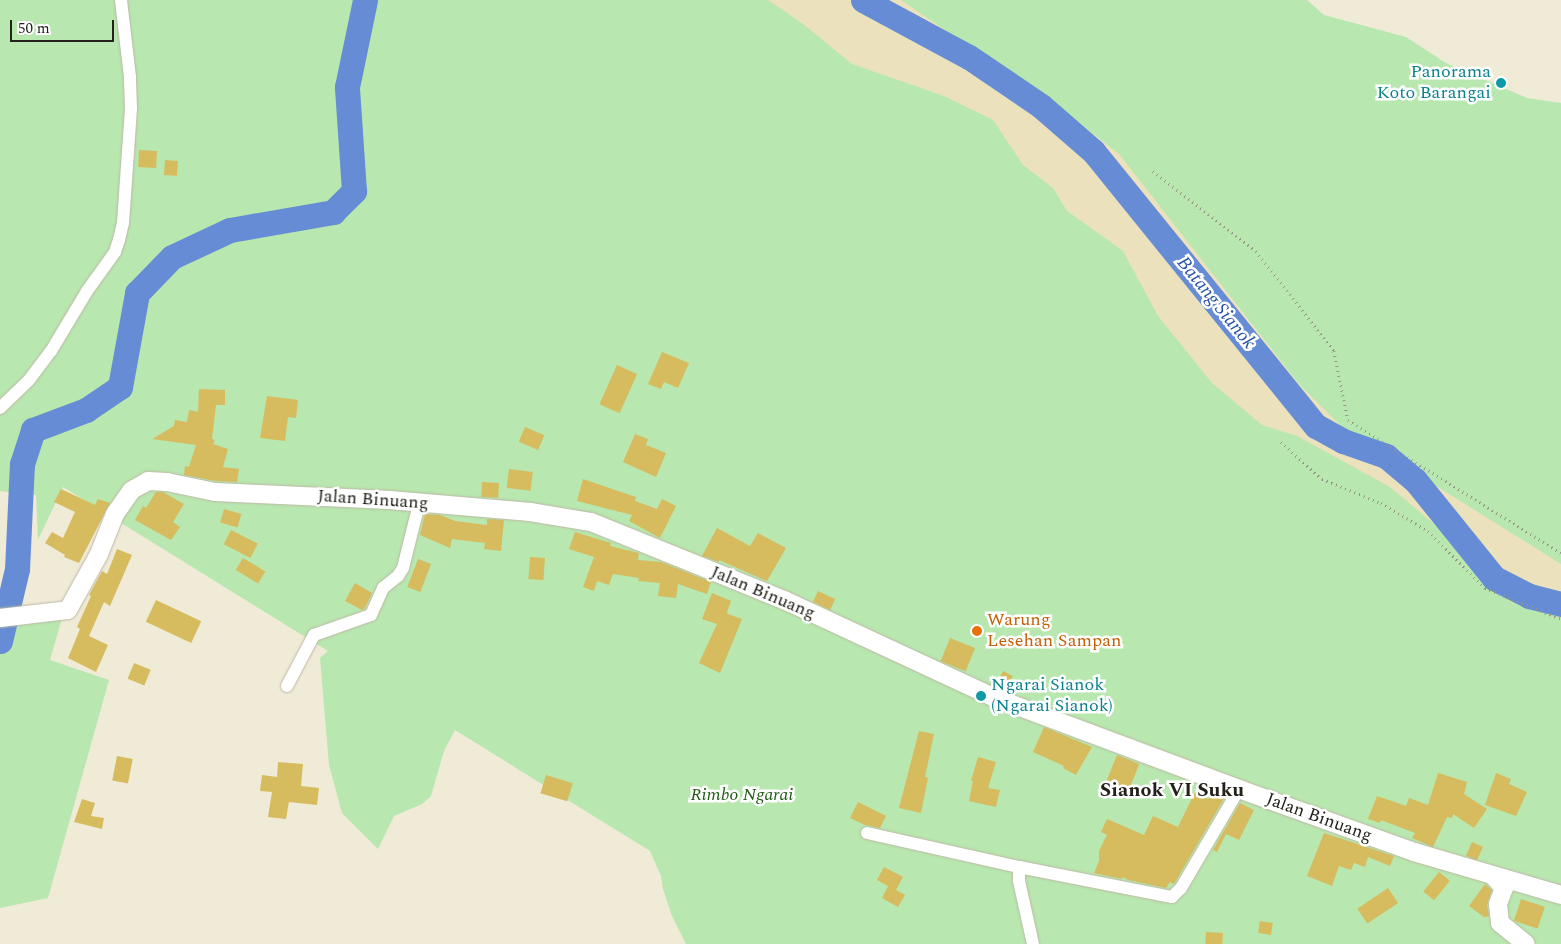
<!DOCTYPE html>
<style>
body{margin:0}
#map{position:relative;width:1561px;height:944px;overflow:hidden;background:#f0ebd7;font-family:Spectral,serif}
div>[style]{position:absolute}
.green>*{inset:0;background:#b8e7af}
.sand>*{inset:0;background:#ebe1bc}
.river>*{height:25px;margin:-12.5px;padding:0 12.5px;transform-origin:12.5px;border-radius:12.5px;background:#658cd5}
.building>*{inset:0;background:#d6bc5e;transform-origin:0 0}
.path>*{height:2.5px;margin-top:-1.25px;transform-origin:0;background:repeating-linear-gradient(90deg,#989586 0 1px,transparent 0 5px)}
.roads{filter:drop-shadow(0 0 1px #bdb8a5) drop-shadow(0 0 1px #bdb8a5)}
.street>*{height:12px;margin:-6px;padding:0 6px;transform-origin:6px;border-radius:6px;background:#fff}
.secondary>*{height:18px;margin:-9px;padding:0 9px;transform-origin:9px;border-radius:9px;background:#fff}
.dots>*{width:14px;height:14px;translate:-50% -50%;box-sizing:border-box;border:2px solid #fff;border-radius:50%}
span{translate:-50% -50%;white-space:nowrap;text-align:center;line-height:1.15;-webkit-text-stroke:5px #fff;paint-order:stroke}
.culture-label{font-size:18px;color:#0d838f}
.right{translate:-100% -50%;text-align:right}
.left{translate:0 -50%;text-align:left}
.street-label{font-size:18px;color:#23211a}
.food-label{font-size:18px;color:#c56008}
.park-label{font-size:18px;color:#215b15;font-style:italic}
.water-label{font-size:19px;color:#244fa6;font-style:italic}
.quarter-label{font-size:20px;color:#23211a;font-weight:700}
.scale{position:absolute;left:10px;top:20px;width:104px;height:22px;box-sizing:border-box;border:2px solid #23211a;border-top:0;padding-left:6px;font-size:15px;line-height:18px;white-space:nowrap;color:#23211a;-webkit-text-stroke:4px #fff;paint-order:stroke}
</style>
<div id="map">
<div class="green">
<i style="clip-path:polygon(0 0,1307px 0,1324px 15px,1406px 37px,1446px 63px,1527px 98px,1561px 103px,1561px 944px,686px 944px,672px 916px,663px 889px,661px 876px,650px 851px,455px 730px,444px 751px,431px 796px,422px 804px,394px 816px,378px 849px,342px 813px,329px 765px,320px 658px,328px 651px,63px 487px,38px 540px,36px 495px,0 491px)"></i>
<i style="clip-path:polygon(64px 611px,50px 660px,109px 680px,48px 898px,0 908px,0 654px,10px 618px)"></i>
</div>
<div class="sand">
<i style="clip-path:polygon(768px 0,901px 0,1068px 114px,1119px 154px,1299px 384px,1342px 427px,1561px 564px,1561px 607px,1523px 598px,1481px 576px,1440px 529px,1390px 487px,1297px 436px,1262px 425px,1212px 383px,1158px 316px,1123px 251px,1067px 211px,1053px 188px,1023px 165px,993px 120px,944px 96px,852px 64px,803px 24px)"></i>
</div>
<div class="river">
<i style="left:863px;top:0;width:120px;rotate:28.3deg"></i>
<i style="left:969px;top:57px;width:87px;rotate:34.2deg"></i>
<i style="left:1041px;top:106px;width:69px;rotate:40.9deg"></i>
<i style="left:1093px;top:151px;width:354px;rotate:51deg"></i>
<i style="left:1316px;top:426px;width:31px;rotate:29deg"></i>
<i style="left:1343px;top:441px;width:46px;rotate:19.2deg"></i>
<i style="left:1386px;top:456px;width:38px;rotate:40deg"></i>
<i style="left:1415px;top:480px;width:126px;rotate:51.1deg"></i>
<i style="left:1494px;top:578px;width:39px;rotate:27deg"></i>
<i style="left:1529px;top:596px;width:33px;rotate:14deg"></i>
<i style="left:0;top:641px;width:74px;rotate:-76.7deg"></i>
<i style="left:17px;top:569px;width:105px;rotate:-87.3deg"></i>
<i style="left:22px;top:464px;width:36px;rotate:-72deg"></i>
<i style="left:33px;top:430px;width:57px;rotate:-20.7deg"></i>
<i style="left:86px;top:410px;width:41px;rotate:-34.1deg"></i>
<i style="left:120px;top:387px;width:96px;rotate:-79.7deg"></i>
<i style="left:137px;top:293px;width:50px;rotate:-45.8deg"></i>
<i style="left:172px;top:257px;width:64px;rotate:-25deg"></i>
<i style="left:230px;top:230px;width:105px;rotate:-9.9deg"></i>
<i style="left:333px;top:212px;width:30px;rotate:-45deg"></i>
<i style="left:354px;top:191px;width:104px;rotate:-93.9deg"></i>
<i style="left:347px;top:87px;width:89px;rotate:-78.3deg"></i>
</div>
<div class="building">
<i style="left:139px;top:150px;width:18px;height:17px;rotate:3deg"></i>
<i style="left:165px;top:160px;width:13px;height:15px;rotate:4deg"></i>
<i style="clip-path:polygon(662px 352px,689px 363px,678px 388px,664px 382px,661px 389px,648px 384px)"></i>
<i style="left:617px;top:365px;width:22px;height:43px;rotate:24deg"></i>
<i style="clip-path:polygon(199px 389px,225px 390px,225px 405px,216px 405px,212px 439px,215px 440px,213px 444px,228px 449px,223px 467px,239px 469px,237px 482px,216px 481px,184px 475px,185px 466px,189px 467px,196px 445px,152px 439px,174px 426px,175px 420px,187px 422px,189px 410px,198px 412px)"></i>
<i style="clip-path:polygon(267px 396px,298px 400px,296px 418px,288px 417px,285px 441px,260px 438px)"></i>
<i style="left:525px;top:427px;width:21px;height:16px;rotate:23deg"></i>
<i style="clip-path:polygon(635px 434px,648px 439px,646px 445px,666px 453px,656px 477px,623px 462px)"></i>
<i style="left:509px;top:469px;width:24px;height:19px;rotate:7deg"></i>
<i style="clip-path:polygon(583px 479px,636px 497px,635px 501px,657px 509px,662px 499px,676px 506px,660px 538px,629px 521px,632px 515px,577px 501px)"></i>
<i style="left:482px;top:482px;width:17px;height:15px;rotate:3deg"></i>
<i style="clip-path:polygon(61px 489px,95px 505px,98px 499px,110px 503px,79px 563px,64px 557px,65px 555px,45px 543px,52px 532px,63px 538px,75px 512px,54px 502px)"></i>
<i style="clip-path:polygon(156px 492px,163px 492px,184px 504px,173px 522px,180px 527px,171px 540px,135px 520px,143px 506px,146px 508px)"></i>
<i style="left:224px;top:509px;width:18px;height:14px;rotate:16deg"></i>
<i style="clip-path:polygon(425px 514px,440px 515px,455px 521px,487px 525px,487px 519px,504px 520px,501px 551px,484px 549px,485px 543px,452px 539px,450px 548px,420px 535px)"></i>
<i style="clip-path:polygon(717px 528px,750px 546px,758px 533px,786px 548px,767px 581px,719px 560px,719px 562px,702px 556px)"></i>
<i style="left:231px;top:530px;width:30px;height:16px;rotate:27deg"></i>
<i style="clip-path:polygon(575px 532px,611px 543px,610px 546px,639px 553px,638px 560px,661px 562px,711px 582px,707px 594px,678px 584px,676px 598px,658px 596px,660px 583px,638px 581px,639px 578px,613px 574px,609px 585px,597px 581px,594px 591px,583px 587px,594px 557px,569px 549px)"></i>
<i style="clip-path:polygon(117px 549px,132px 555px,110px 606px,104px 602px,89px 636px,108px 645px,96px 672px,68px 658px,80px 629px,77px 627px,91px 596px,89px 595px,102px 571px,107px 574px)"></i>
<i style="left:530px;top:557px;width:15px;height:22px;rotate:4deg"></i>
<i style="left:243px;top:558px;width:26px;height:14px;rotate:31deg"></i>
<i style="left:418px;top:559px;width:14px;height:30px;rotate:21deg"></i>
<i style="clip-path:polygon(355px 583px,372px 593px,365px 608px,362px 610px,345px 601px)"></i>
<i style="left:818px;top:591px;width:19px;height:12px;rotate:25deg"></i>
<i style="clip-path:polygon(712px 593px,731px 601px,727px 612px,728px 614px,742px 619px,720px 673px,699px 663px,717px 624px,702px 619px)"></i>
<i style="left:156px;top:600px;width:50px;height:24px;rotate:25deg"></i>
<i style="left:950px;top:638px;width:27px;height:25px;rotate:22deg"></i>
<i style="left:134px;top:663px;width:18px;height:17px;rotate:22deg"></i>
<i style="left:1003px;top:671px;width:11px;height:17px;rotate:27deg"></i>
<i style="clip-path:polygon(1044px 727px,1092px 747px,1076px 775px,1063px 768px,1064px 766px,1033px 752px)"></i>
<i style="clip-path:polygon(919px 731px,934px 734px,925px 777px,928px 778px,921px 813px,899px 808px)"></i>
<i style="left:1117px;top:755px;width:24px;height:38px;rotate:22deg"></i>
<i style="left:117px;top:756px;width:16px;height:25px;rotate:11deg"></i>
<i style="clip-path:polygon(978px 757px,996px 762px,988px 788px,1000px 790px,996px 807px,969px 801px,973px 781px,971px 781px)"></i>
<i style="clip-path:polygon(278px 762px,303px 764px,301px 786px,319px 788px,317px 805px,289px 802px,286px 819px,268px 817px,272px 792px,260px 791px,262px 775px,277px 777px)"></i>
<i style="clip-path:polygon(1438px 773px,1467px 782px,1464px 794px,1487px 809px,1474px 828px,1453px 814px,1452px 818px,1447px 817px,1433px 847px,1412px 838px,1415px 833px,1381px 820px,1380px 823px,1368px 819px,1377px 796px,1406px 806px,1409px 798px,1428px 805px)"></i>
<i style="clip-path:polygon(1496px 773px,1511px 779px,1509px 784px,1527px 792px,1516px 816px,1485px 805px)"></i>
<i style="left:546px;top:775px;width:28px;height:19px;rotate:17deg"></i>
<i style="clip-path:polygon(1195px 792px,1208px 799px,1216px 792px,1226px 795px,1174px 884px,1170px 882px,1166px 888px,1128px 880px,1123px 877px,1122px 879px,1094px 873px,1099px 861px,1099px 851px,1107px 835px,1101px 832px,1107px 819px,1144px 835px,1153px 816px,1178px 827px)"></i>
<i style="clip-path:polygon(82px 799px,95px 803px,91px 816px,104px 818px,102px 829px,74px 822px)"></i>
<i style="clip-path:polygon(858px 802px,886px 816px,880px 828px,865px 825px,850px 818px)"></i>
<i style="clip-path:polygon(1240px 803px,1254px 810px,1239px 840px,1226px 834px,1217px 852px,1213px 850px)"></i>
<i style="clip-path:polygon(1324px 833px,1394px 856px,1390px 866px,1368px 857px,1365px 867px,1354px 863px,1351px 870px,1339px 866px,1332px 886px,1307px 876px)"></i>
<i style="left:1472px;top:842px;width:12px;height:15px;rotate:24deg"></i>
<i style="clip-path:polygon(884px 867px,903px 877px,896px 890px,905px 895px,898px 907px,882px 898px,888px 886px,877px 880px)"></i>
<i style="left:1439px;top:872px;width:14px;height:25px;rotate:39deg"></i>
<i style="clip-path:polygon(1485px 884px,1492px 890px,1487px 905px,1489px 916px,1484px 917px,1469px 906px)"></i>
<i style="left:1388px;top:888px;width:18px;height:37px;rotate:56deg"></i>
<i style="left:1521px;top:899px;width:25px;height:23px;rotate:18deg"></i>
<i style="left:1260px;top:921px;width:13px;height:12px;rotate:9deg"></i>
<i style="left:1206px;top:932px;width:17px;height:12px;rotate:3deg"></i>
</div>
<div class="path">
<i style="left:1153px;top:171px;width:130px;rotate:37.8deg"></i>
<i style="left:1256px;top:251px;width:127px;rotate:52deg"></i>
<i style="left:1334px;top:351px;width:70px;rotate:78.5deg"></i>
<i style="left:1348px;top:420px;width:251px;rotate:32deg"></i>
<i style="left:1281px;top:442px;width:55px;rotate:42.1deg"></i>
<i style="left:1322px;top:479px;width:64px;rotate:22.1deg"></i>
<i style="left:1381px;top:503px;width:55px;rotate:30.8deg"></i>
<i style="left:1428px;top:531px;width:81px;rotate:45deg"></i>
<i style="left:1485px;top:588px;width:82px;rotate:22.2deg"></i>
</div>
<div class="roads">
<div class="street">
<i style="left:0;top:408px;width:40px;rotate:-44deg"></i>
<i style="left:29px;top:380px;width:36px;rotate:-53deg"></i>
<i style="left:51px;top:351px;width:70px;rotate:-59deg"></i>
<i style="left:87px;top:291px;width:48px;rotate:-54.3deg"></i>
<i style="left:115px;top:252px;width:13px;rotate:-72deg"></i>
<i style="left:119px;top:240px;width:17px;rotate:-77deg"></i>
<i style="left:123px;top:223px;width:114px;rotate:-86deg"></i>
<i style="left:131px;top:109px;width:32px;rotate:-92deg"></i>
<i style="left:130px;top:77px;width:78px;rotate:-96.7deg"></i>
<i style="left:287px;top:686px;width:58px;rotate:-62.1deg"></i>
<i style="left:314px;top:635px;width:60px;rotate:-19.3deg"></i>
<i style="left:371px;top:615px;width:30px;rotate:-66deg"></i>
<i style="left:383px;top:588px;width:19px;rotate:-39deg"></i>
<i style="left:398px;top:576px;width:9px;rotate:-58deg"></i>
<i style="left:403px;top:568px;width:66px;rotate:-76deg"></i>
<i style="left:867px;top:833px;width:156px;rotate:12.6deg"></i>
<i style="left:1019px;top:867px;width:156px;rotate:11.1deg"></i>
<i style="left:1172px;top:897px;width:13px;rotate:-45deg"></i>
<i style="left:1181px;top:888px;width:115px;rotate:-59.6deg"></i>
<i style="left:1019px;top:867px;width:14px;rotate:90deg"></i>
<i style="left:1019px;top:881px;width:65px;rotate:77.5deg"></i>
</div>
<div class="secondary">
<i style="left:0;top:618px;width:68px;rotate:-6.7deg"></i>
<i style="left:68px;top:610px;width:64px;rotate:-61deg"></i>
<i style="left:99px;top:554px;width:43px;rotate:-68.2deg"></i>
<i style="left:115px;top:514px;width:29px;rotate:-55deg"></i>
<i style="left:132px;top:490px;width:18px;rotate:-29deg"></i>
<i style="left:148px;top:481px;width:19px;rotate:3deg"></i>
<i style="left:167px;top:482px;width:49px;rotate:11.8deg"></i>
<i style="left:215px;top:492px;width:175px;rotate:2.6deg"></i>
<i style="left:390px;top:500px;width:141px;rotate:4.9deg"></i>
<i style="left:530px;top:512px;width:62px;rotate:9.3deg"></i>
<i style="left:591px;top:522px;width:208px;rotate:22deg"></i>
<i style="left:784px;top:600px;width:230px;rotate:24.9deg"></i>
<i style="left:993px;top:697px;width:263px;rotate:20.5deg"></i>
<i style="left:1239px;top:789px;width:186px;rotate:19.8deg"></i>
<i style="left:1414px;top:852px;width:153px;rotate:16.3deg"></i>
<i style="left:1494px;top:877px;width:15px;rotate:48deg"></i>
<i style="left:1504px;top:888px;width:17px;rotate:111deg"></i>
<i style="left:1498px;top:904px;width:19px;rotate:84deg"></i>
<i style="left:1500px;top:923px;width:33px;rotate:39deg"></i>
</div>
</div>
<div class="dots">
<i style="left:1501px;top:83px;background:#0f9aa8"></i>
<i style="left:977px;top:631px;background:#e8710a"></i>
<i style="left:981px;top:696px;background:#0f9aa8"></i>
</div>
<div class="culture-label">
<span class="right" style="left:1491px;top:83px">Panorama<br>Koto Barangai</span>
<span class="left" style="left:991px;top:696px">Ngarai Sianok<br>(Ngarai Sianok)</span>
</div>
<div class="street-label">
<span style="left:373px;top:500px;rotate:4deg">Jalan Binuang</span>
<span style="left:763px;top:593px;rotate:23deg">Jalan Binuang</span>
<span style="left:1319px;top:818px;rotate:20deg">Jalan Binuang</span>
</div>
<div class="food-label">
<span class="left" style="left:987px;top:631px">Warung<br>Lesehan Sampan</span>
</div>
<div class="park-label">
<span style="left:742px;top:795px">Rimbo Ngarai</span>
</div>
<div class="water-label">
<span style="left:1216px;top:303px;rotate:51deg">Batang Sianok</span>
</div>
<div class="quarter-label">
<span style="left:1172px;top:790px">Sianok VI Suku</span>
</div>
<div class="scale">50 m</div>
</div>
